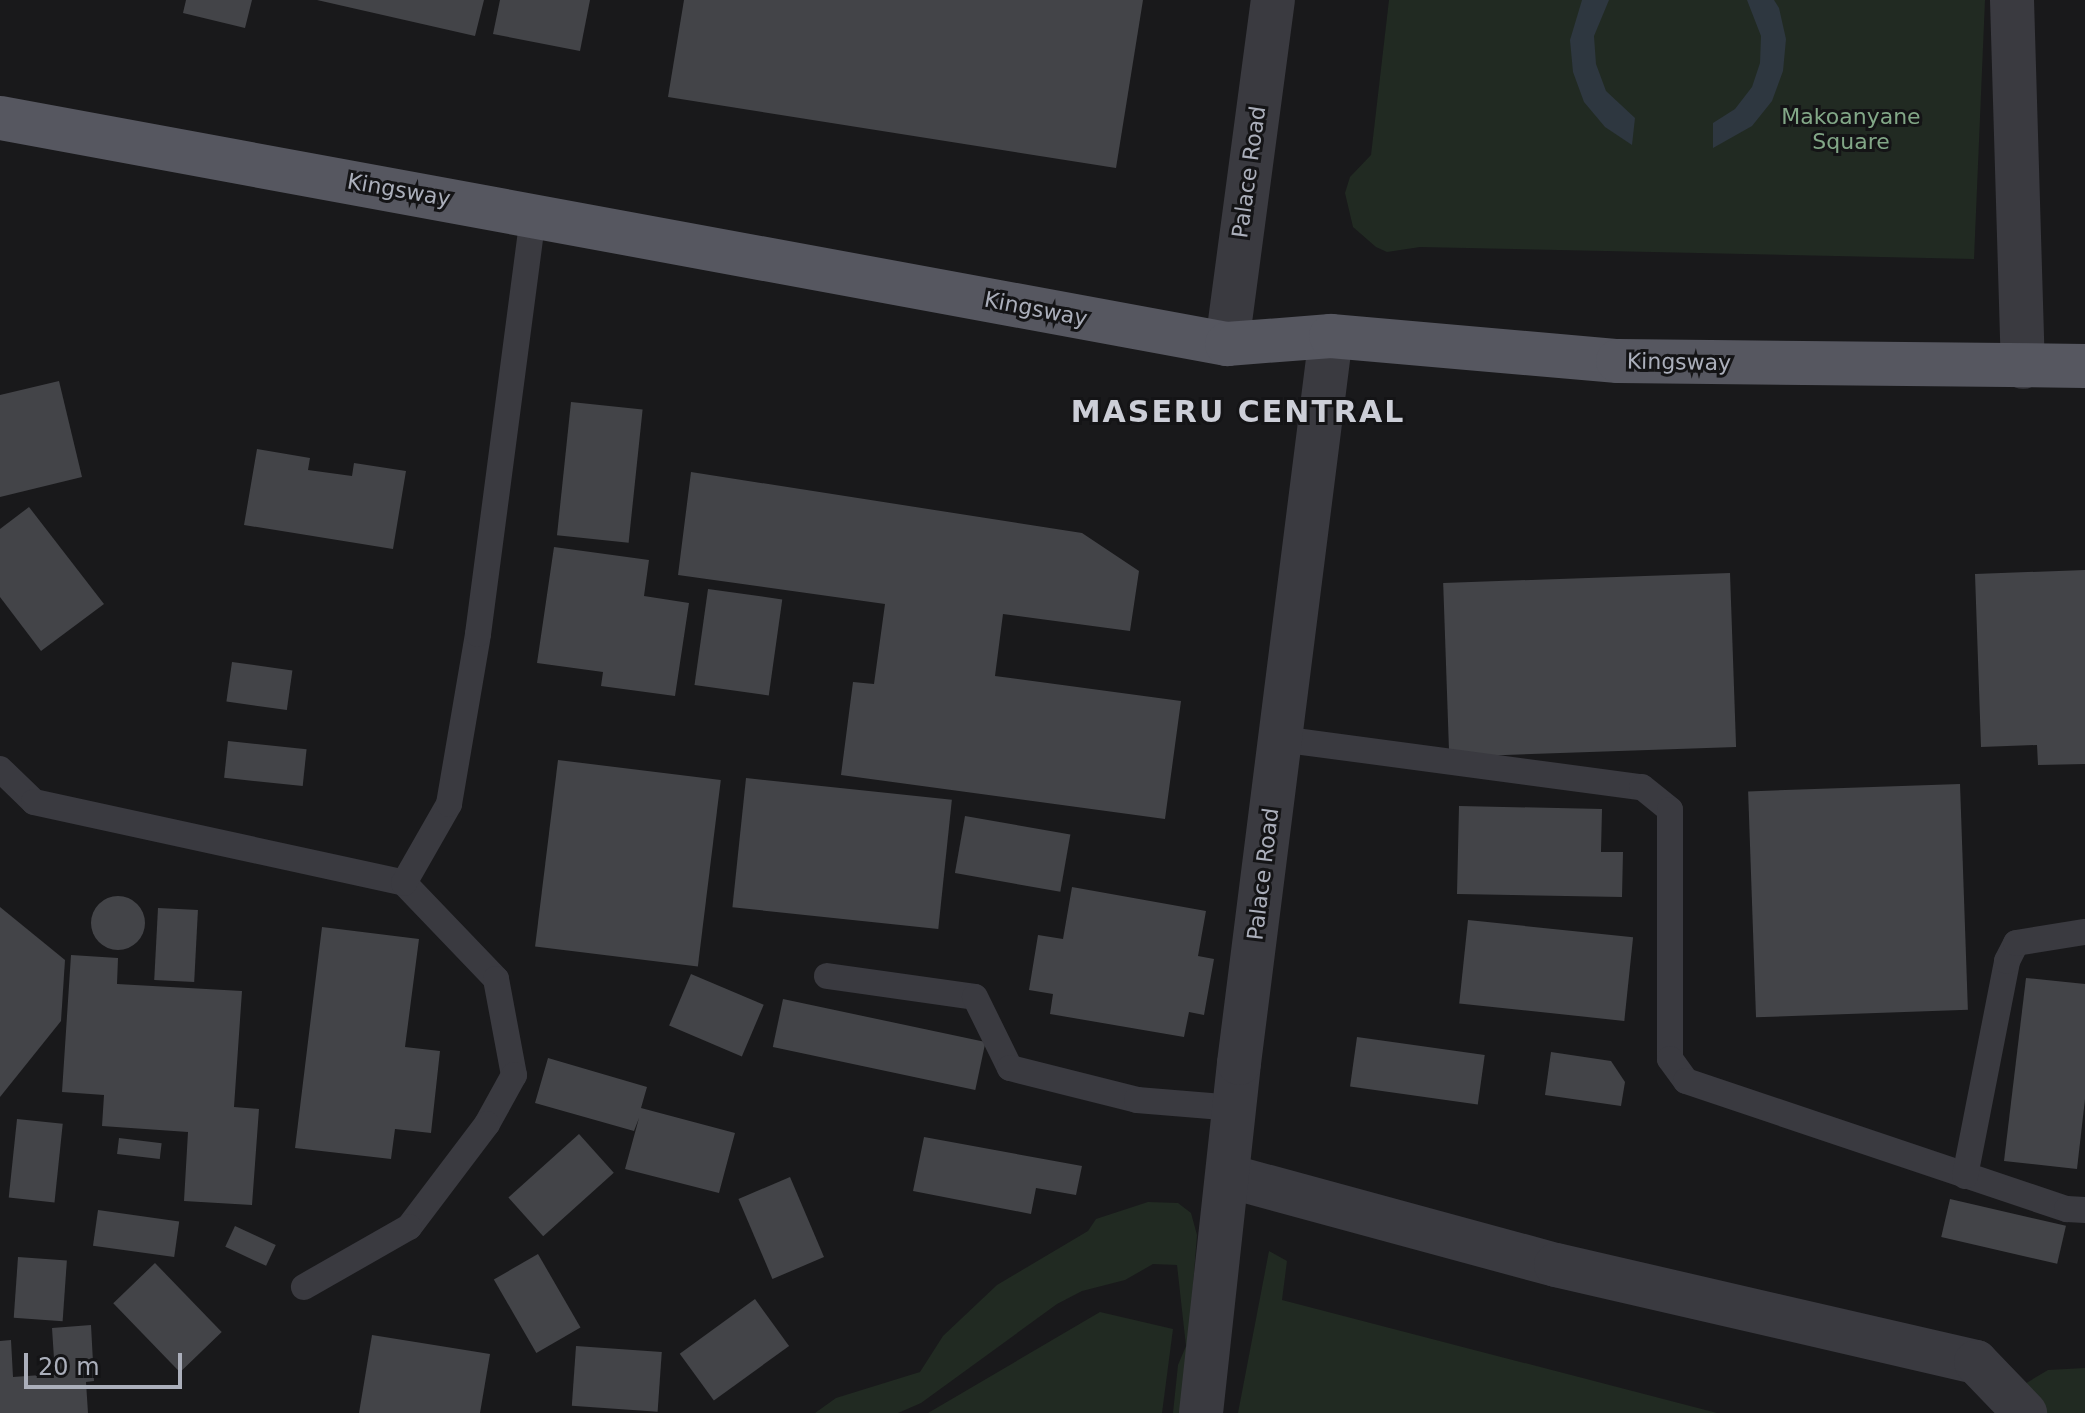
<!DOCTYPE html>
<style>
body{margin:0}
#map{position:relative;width:2085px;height:1413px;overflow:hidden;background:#19191b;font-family:"DejaVu Sans",sans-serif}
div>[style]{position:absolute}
.green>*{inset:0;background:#212a22}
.water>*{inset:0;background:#2e3740}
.building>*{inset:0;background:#434448;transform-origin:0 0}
.round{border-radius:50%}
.lane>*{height:26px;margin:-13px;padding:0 13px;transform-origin:13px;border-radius:13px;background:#3a3a40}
.street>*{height:44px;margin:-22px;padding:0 22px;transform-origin:22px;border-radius:22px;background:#3a3a40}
.primary>*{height:44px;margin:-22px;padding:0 22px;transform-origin:22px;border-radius:22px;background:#565760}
span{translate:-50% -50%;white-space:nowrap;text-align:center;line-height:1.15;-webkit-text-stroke:6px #141416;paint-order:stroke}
.park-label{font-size:22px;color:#82a787}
.street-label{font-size:22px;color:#abafbb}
.district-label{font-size:30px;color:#ccced7;font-weight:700;letter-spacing:2px}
.scale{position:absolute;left:24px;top:1353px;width:158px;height:36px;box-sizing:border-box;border:4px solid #abafbb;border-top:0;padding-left:10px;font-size:24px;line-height:28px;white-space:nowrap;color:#abafbb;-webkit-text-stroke:6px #141416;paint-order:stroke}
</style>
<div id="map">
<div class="green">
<i style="clip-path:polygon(1389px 0,1985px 0,1974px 259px,1420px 247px,1387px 252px,1376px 247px,1353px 227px,1345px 193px,1350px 177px,1371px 155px)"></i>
<i style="clip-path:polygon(1148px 1202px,1178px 1203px,1191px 1213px,1197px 1235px,1183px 1413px,1173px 1413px,1178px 1365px,1186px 1346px,1177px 1265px,1153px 1264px,1125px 1280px,1082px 1291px,1057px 1304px,921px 1403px,898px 1413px,815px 1413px,836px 1398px,920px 1372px,943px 1336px,997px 1285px,1088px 1231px,1096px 1219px)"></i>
<i style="clip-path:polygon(1269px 1251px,1287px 1261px,1282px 1300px,1717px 1413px,1238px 1413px)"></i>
<i style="clip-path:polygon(1100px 1312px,1173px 1329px,1162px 1413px,928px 1413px)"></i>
<i style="clip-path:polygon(2085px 1368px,2085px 1413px,2044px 1413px,2013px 1391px,2048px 1370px)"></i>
</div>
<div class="water">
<i style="clip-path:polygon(1582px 0,1609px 0,1594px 36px,1596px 64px,1606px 91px,1635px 118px,1632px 145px,1605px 127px,1584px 102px,1573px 72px,1570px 40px)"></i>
<i style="clip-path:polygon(1747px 0,1774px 0,1779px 8px,1786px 39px,1783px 71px,1772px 101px,1752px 126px,1713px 148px,1713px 123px,1735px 109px,1752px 87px,1760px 63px,1761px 36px)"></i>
</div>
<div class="building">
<i style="clip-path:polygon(186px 0,252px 0,245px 28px,183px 13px)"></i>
<i style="clip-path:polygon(317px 0,484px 0,475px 36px)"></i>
<i style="clip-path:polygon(500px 0,590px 0,580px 51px,493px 34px)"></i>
<i style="clip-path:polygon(684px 0,1143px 0,1116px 168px,668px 97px)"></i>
<i style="clip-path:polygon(59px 381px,82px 477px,0 497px,0 395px)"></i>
<i style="left:571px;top:402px;width:72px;height:134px;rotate:6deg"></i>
<i style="clip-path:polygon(257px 449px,310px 458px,308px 470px,352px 476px,354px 463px,406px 471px,393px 549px,244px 525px)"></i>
<i style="clip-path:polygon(691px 472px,1082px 533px,1139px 571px,1130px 631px,1003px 614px,995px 676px,1181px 701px,1165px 819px,841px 775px,853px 682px,874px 684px,885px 604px,678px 575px)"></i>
<i style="clip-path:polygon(29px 507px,104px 604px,41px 651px,0 597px,0 529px)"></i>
<i style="clip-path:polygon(554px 547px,649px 560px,644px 596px,689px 603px,675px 696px,601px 686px,603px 672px,537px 663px)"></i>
<i style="clip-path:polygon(2085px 570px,2085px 764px,2038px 765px,2037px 745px,1981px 747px,1975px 574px)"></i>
<i style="left:1730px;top:573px;width:174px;height:287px;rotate:88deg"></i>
<i style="left:708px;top:589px;width:75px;height:97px;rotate:8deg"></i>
<i style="left:232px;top:662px;width:61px;height:40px;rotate:8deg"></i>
<i style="left:228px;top:741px;width:79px;height:37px;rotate:6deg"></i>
<i style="left:558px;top:760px;width:164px;height:188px;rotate:7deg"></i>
<i style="left:746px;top:778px;width:207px;height:130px;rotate:6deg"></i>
<i style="left:1960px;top:784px;width:226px;height:212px;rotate:88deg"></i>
<i style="clip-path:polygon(1459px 806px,1602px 809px,1601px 852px,1623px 852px,1622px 897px,1457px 894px)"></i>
<i style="left:965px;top:816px;width:107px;height:58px;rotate:10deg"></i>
<i style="clip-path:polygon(1072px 887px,1206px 911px,1198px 956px,1214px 959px,1204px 1015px,1189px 1012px,1184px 1037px,1050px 1014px,1053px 994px,1029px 990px,1038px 935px,1063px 939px)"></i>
<i class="round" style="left:91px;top:896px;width:54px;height:54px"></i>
<i style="clip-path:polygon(0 907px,65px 960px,61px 1021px,0 1097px)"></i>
<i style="left:158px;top:908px;width:40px;height:72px;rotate:3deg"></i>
<i style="left:1468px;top:920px;width:166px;height:84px;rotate:6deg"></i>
<i style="clip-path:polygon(322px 927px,419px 939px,405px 1047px,440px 1051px,431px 1133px,395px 1129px,391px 1159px,295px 1148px)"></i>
<i style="clip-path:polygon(71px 955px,118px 958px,117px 984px,242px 991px,234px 1107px,259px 1109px,252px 1205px,184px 1201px,188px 1132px,102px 1126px,104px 1095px,62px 1092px)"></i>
<i style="left:691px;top:974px;width:79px;height:56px;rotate:23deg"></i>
<i style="clip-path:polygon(2026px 978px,2085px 984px,2085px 1099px,2077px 1169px,2004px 1161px)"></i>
<i style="left:783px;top:999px;width:207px;height:49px;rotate:12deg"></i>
<i style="left:1357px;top:1037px;width:129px;height:50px;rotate:8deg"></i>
<i style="clip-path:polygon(1551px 1052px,1611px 1061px,1625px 1082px,1621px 1106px,1545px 1095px)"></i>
<i style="clip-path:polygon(548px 1058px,647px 1087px,641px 1108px,735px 1133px,719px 1193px,625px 1169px,639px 1118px,634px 1131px,535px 1103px)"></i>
<i style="left:17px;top:1119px;width:46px;height:79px;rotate:6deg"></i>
<i style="left:579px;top:1134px;width:52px;height:95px;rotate:48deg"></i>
<i style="clip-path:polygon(924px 1137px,1082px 1166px,1076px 1195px,1036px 1188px,1031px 1214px,913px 1191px)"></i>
<i style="left:119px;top:1138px;width:43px;height:16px;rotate:7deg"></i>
<i style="left:790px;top:1177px;width:87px;height:56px;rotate:67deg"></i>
<i style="left:1950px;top:1199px;width:119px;height:39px;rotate:13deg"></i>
<i style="left:98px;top:1210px;width:82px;height:36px;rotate:8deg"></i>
<i style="left:235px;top:1226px;width:45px;height:23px;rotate:25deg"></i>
<i style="left:538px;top:1254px;width:85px;height:51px;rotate:60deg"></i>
<i style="left:18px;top:1257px;width:49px;height:61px;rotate:4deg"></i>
<i style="left:155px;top:1263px;width:96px;height:58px;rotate:46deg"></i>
<i style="left:755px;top:1299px;width:58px;height:93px;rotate:54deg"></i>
<i style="clip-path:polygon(91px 1325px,94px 1381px,86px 1382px,88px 1413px,0 1413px,0 1341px,11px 1340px,13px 1377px,55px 1374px,52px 1328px)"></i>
<i style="clip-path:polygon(372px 1335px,490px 1354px,480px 1413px,359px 1413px)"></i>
<i style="left:576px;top:1346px;width:86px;height:60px;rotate:4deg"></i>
</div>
<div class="lane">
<i style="left:1280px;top:739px;width:365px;rotate:7.6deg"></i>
<i style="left:1642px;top:787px;width:36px;rotate:39deg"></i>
<i style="left:1670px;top:810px;width:249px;rotate:90deg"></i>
<i style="left:1670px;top:1059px;width:27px;rotate:54deg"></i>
<i style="left:1686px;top:1081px;width:402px;rotate:18.6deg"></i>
<i style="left:2067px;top:1209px;width:18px;rotate:3deg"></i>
<i style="left:0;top:769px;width:47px;rotate:44.1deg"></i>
<i style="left:34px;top:802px;width:379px;rotate:12.3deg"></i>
<i style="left:404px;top:883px;width:133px;rotate:46.2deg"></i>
<i style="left:496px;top:979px;width:98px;rotate:79.4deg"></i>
<i style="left:514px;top:1075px;width:56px;rotate:118.9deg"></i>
<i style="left:487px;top:1124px;width:129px;rotate:127.1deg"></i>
<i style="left:409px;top:1227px;width:121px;rotate:150.3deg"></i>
<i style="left:404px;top:883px;width:91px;rotate:-60.3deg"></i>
<i style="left:449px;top:804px;width:172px;rotate:-80.3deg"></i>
<i style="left:478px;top:634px;width:423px;rotate:-82.5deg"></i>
<i style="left:827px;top:976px;width:149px;rotate:8.1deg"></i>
<i style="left:975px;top:997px;width:79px;rotate:63.8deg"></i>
<i style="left:1010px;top:1068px;width:131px;rotate:14.1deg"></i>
<i style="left:1137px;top:1100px;width:98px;rotate:4.7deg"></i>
<i style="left:1965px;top:1176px;width:219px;rotate:-78.9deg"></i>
<i style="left:2007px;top:961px;width:20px;rotate:-63deg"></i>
<i style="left:2016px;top:943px;width:70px;rotate:-9.1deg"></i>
</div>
<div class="street">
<i style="left:2012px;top:0;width:367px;rotate:88.3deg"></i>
<i style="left:1227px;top:344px;width:347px;rotate:-82.4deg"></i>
<i style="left:1228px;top:1176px;width:340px;rotate:15.2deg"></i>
<i style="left:1556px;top:1265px;width:431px;rotate:13deg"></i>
<i style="left:1976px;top:1362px;width:71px;rotate:46.1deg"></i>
<i style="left:1201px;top:1413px;width:352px;rotate:-83.8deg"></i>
<i style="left:1239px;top:1063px;width:733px;rotate:-82.79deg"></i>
</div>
<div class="primary">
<i style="left:0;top:118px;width:1248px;rotate:10.44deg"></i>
<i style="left:1227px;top:344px;width:104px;rotate:-4.4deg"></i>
<i style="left:1331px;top:336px;width:288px;rotate:5deg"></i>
<i style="left:1618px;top:361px;width:467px;rotate:0.6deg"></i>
</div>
<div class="park-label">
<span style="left:1851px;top:129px">Makoanyane<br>Square</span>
</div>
<div class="street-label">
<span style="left:1249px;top:172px;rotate:-82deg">Palace Road</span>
<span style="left:399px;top:190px;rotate:10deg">Kingsway</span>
<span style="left:1036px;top:309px;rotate:11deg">Kingsway</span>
<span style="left:1679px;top:362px;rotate:1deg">Kingsway</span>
<span style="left:1263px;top:874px;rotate:-83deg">Palace Road</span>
</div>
<div class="district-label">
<span style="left:1238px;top:412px">MASERU CENTRAL</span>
</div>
<div class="scale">20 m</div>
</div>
